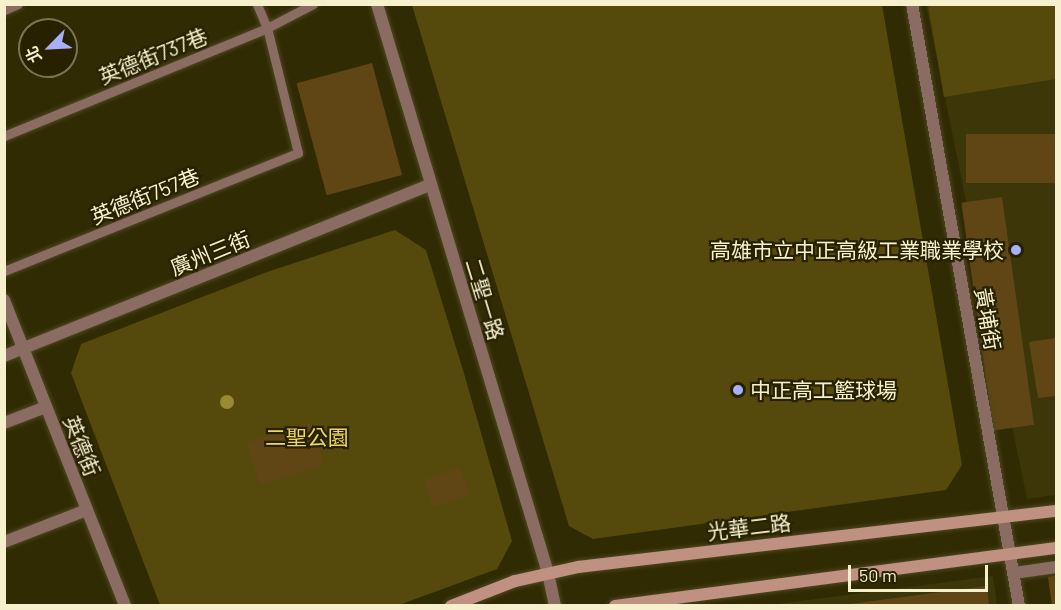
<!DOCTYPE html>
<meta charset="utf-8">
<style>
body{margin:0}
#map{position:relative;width:1061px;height:610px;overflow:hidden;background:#312b04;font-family:Barlow,"Noto Sans TC",sans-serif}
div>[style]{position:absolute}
.built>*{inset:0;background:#3d3609}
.green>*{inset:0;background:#554a0c}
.building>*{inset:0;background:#614615;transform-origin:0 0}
.roads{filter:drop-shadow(0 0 2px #4d4720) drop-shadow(0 0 2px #4d4720)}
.lane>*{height:9px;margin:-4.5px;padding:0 4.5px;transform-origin:4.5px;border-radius:4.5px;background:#8a6c62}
.street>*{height:12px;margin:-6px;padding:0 6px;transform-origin:6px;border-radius:6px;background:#8a6c62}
.secondary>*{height:12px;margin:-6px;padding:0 6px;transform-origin:6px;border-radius:6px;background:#c09080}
.trees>*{width:14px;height:14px;margin:-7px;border-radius:50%;background:#988936}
.dots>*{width:16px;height:16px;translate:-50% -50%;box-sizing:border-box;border:3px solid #272100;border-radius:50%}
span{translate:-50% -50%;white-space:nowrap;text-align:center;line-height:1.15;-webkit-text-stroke:4.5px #272100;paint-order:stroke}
.street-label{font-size:21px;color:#f6f0cd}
.poi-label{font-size:21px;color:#f6f0cd}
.right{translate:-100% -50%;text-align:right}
.left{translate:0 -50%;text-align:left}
.park-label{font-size:21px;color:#ecd65f}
.frame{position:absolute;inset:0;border:6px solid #f6f0cd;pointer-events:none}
.north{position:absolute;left:18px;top:18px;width:60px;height:60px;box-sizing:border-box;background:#272100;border:2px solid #7a7452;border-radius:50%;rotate:246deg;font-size:16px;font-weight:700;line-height:24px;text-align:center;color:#f6f0cd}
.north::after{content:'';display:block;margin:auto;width:21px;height:27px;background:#a8b0fc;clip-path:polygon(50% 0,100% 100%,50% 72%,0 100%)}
.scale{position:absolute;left:848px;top:565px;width:140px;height:27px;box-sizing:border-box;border:3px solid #f6f0cd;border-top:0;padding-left:8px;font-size:18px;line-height:21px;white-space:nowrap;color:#f6f0cd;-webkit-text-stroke:4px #272100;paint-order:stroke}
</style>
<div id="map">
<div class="built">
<i style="clip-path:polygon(926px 5px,1056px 5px,1056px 495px,1027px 499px)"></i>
<i style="clip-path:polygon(993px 576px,997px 605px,762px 606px)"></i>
</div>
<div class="green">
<i style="clip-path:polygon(412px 5px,882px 5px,962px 465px,946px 490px,593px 539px,569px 526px)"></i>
<i style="clip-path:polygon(928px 5px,1056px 5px,1056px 79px,944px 97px)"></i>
<i style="clip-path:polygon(395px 230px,426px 250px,463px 370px,512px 541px,497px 569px,399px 605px,160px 605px,71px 373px,81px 344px,267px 272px)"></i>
</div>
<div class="building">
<i style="left:372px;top:63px;width:116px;height:78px;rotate:75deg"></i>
<i style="left:1056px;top:134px;width:49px;height:90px;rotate:90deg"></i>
<i style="left:1002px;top:197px;width:230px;height:41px;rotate:82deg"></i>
<i style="clip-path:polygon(1056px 338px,1056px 396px,1038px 398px,1029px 342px)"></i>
<i style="left:310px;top:422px;width:45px;height:67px;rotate:72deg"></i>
<i style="left:460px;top:467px;width:29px;height:39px;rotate:70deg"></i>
<i style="clip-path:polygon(1056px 575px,1056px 606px,1052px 606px,1048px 577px)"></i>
<i style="clip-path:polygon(987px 586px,989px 606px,850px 606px,850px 604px)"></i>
</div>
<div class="roads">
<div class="lane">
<i style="left:4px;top:10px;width:15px;rotate:-23deg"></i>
<i style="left:4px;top:136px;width:284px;rotate:-22.3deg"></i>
<i style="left:267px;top:28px;width:52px;rotate:-27.6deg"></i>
<i style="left:4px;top:271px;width:317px;rotate:-21.9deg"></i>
<i style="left:298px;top:153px;width:129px;rotate:-103.9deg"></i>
<i style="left:267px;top:28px;width:26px;rotate:-113deg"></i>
</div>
<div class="street">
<i style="left:377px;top:4px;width:594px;rotate:73.27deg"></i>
<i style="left:548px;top:573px;width:34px;rotate:78deg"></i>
<i style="left:912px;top:4px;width:611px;rotate:79.92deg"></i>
<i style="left:4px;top:300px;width:329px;rotate:68.4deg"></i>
<i style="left:4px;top:356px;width:459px;rotate:-21.9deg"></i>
<i style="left:4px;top:423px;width:45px;rotate:-20.9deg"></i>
<i style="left:4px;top:542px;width:89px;rotate:-21.1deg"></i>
<i style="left:1014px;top:573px;width:42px;rotate:-8.1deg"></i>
</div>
<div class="secondary">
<i style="left:451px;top:606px;width:69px;rotate:-21.3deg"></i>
<i style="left:515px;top:581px;width:65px;rotate:-12.5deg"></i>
<i style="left:578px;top:567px;width:481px;rotate:-6.7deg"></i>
<i style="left:615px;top:606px;width:445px;rotate:-7.5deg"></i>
</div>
</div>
<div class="trees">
<i style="left:227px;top:402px"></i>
</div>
<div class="dots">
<i style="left:1016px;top:250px;background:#a8b0fc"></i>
<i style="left:738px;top:390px;background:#a8b0fc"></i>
</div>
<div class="street-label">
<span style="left:153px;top:56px;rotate:-22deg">英德街737巷</span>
<span style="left:145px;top:196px;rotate:-22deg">英德街757巷</span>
<span style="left:210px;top:253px;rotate:-22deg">廣州三街</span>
<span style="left:485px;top:299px;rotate:73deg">二聖一路</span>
<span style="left:988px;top:319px;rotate:80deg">黃埔街</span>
<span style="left:82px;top:446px;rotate:68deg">英德街</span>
<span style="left:749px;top:527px;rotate:-7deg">光華二路</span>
</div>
<div class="poi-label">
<span class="right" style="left:1004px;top:250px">高雄市立中正高級工業職業學校</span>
<span class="left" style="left:750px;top:390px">中正高工籃球場</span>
</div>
<div class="park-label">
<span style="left:307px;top:437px">二聖公園</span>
</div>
<div class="frame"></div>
<div class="north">北</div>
<div class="scale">50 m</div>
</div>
